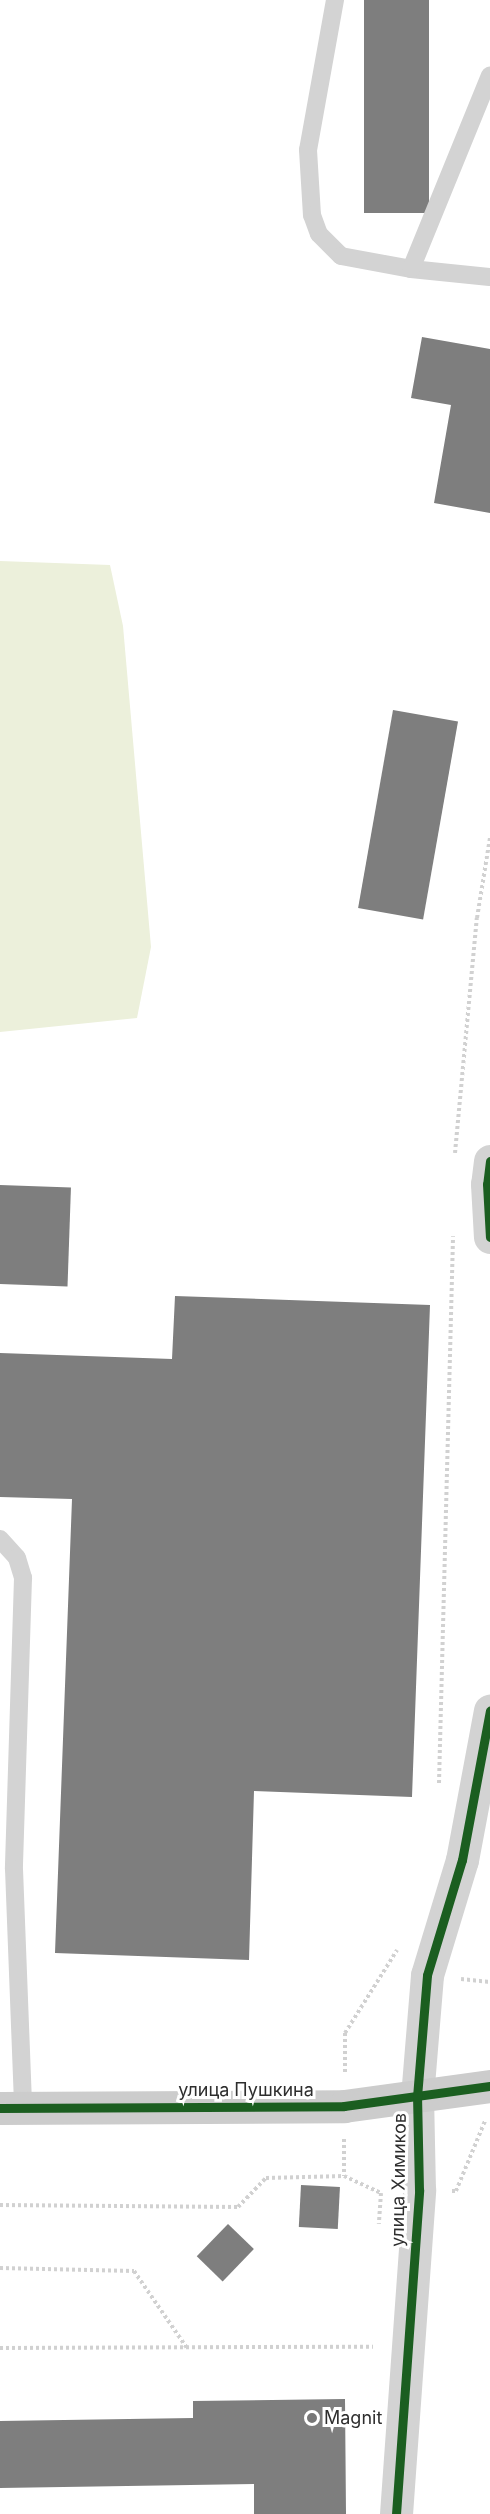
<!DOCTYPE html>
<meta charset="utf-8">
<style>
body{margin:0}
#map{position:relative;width:490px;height:2514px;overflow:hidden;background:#fff;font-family:Inter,sans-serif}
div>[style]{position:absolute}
.water>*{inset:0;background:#ecf0db}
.building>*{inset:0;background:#7e7e7e;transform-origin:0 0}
.path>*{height:4px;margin-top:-2px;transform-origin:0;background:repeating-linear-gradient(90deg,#d1d1d1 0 3px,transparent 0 6px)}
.lane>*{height:18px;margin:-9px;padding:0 9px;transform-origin:9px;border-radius:9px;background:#d3d3d3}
.street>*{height:33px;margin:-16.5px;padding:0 16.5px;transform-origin:16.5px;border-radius:16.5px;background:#d3d3d3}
.secondary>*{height:33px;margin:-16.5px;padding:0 16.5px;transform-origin:16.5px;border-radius:16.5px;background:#ccc}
.cycleway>*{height:9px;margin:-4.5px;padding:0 4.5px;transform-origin:4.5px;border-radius:4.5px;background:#1b5e20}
.dots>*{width:16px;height:16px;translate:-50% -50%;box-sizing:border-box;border:3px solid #fff;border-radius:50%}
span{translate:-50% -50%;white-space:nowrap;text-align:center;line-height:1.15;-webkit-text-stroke:6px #fff;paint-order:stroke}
.street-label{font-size:18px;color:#2e2e2e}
.poi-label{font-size:18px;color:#2e2e2e}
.left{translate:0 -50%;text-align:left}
</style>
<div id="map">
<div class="water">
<i style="clip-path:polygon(0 561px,110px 565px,123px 626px,151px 947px,137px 1018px,0 1032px)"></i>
</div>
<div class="building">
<i style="left:364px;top:0;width:65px;height:213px"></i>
<i style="clip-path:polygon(422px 337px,490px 349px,490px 513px,434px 503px,451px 405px,411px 398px)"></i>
<i style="left:393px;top:710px;width:66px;height:201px;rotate:10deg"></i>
<i style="left:0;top:1185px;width:71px;height:99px;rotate:2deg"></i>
<i style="clip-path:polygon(175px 1296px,430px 1305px,412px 1797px,254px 1791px,249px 1960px,55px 1953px,72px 1499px,0 1497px,0 1353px,172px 1359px)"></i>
<i style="left:301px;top:2185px;width:39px;height:42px;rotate:3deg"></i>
<i style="left:228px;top:2224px;width:36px;height:45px;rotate:44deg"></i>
<i style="clip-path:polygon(345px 2399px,346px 2514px,254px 2514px,254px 2484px,0 2488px,0 2421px,193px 2418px,193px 2401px)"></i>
</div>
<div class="path">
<i style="left:455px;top:1153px;width:236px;rotate:-84.7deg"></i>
<i style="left:477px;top:918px;width:81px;rotate:-80.8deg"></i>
<i style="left:439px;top:1783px;width:547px;rotate:-88.53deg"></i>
<i style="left:461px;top:1979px;width:29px;rotate:6deg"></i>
<i style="left:345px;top:2072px;width:39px;rotate:-90deg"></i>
<i style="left:345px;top:2033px;width:98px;rotate:-57.9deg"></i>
<i style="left:344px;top:2139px;width:37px;rotate:90deg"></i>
<i style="left:452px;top:2191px;width:4px"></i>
<i style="left:456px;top:2191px;width:76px;rotate:-67.5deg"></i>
<i style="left:0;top:2205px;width:238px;rotate:0.5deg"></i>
<i style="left:238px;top:2207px;width:40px;rotate:-46deg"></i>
<i style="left:266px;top:2178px;width:78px;rotate:-1.5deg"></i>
<i style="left:344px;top:2176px;width:41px;rotate:24.7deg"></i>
<i style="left:381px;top:2193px;width:31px;rotate:94deg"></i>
<i style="left:0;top:2268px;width:134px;rotate:1.3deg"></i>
<i style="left:134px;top:2271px;width:93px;rotate:55.5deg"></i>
<i style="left:0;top:2348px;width:373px;rotate:-0.2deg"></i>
</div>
<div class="lane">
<i style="left:335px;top:0;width:152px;rotate:100.2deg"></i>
<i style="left:308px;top:150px;width:65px;rotate:86.5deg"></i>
<i style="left:312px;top:215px;width:20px;rotate:70deg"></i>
<i style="left:319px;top:234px;width:31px;rotate:45deg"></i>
<i style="left:341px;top:256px;width:71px;rotate:10.5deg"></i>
<i style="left:411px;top:269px;width:79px;rotate:5.8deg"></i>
<i style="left:411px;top:269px;width:209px;rotate:-67.8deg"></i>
<i style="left:0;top:1539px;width:25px;rotate:48deg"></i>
<i style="left:17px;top:1558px;width:21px;rotate:73deg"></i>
<i style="left:23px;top:1578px;width:291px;rotate:91.8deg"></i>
<i style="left:14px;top:1869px;width:239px;rotate:87.8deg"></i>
</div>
<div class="street">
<i style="left:490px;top:1161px;width:23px;rotate:97deg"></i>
<i style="left:487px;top:1184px;width:53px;rotate:86.8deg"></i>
<i style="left:396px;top:2514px;width:325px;rotate:-85.9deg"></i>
<i style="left:419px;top:2190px;width:93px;rotate:-91.2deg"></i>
<i style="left:417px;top:2097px;width:122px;rotate:-85.3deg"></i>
<i style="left:427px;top:1975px;width:120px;rotate:-73.1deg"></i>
<i style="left:462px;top:1860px;width:152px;rotate:-79.4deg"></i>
</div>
<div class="secondary">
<i style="left:0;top:2108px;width:344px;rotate:-0.3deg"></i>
<i style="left:344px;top:2106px;width:147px;rotate:-7.8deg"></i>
</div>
<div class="cycleway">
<i style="left:490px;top:1161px;width:23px;rotate:97deg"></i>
<i style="left:487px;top:1184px;width:53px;rotate:86.8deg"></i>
<i style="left:0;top:2108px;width:344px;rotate:-0.3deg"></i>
<i style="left:344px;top:2106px;width:147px;rotate:-7.8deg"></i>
<i style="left:396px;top:2514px;width:325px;rotate:-85.9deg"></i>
<i style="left:419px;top:2190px;width:93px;rotate:-91.2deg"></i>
<i style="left:417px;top:2097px;width:122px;rotate:-85.3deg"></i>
<i style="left:427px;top:1975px;width:120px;rotate:-73.1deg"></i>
<i style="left:462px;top:1860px;width:152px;rotate:-79.4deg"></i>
</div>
<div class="dots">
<i style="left:312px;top:2418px;background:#777"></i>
</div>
<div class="street-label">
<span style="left:246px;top:2090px">улица Пушкина</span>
<span style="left:399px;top:2180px;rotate:-89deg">улица Химиков</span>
</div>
<div class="poi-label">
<span class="left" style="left:324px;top:2418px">Magnit</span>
</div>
</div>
